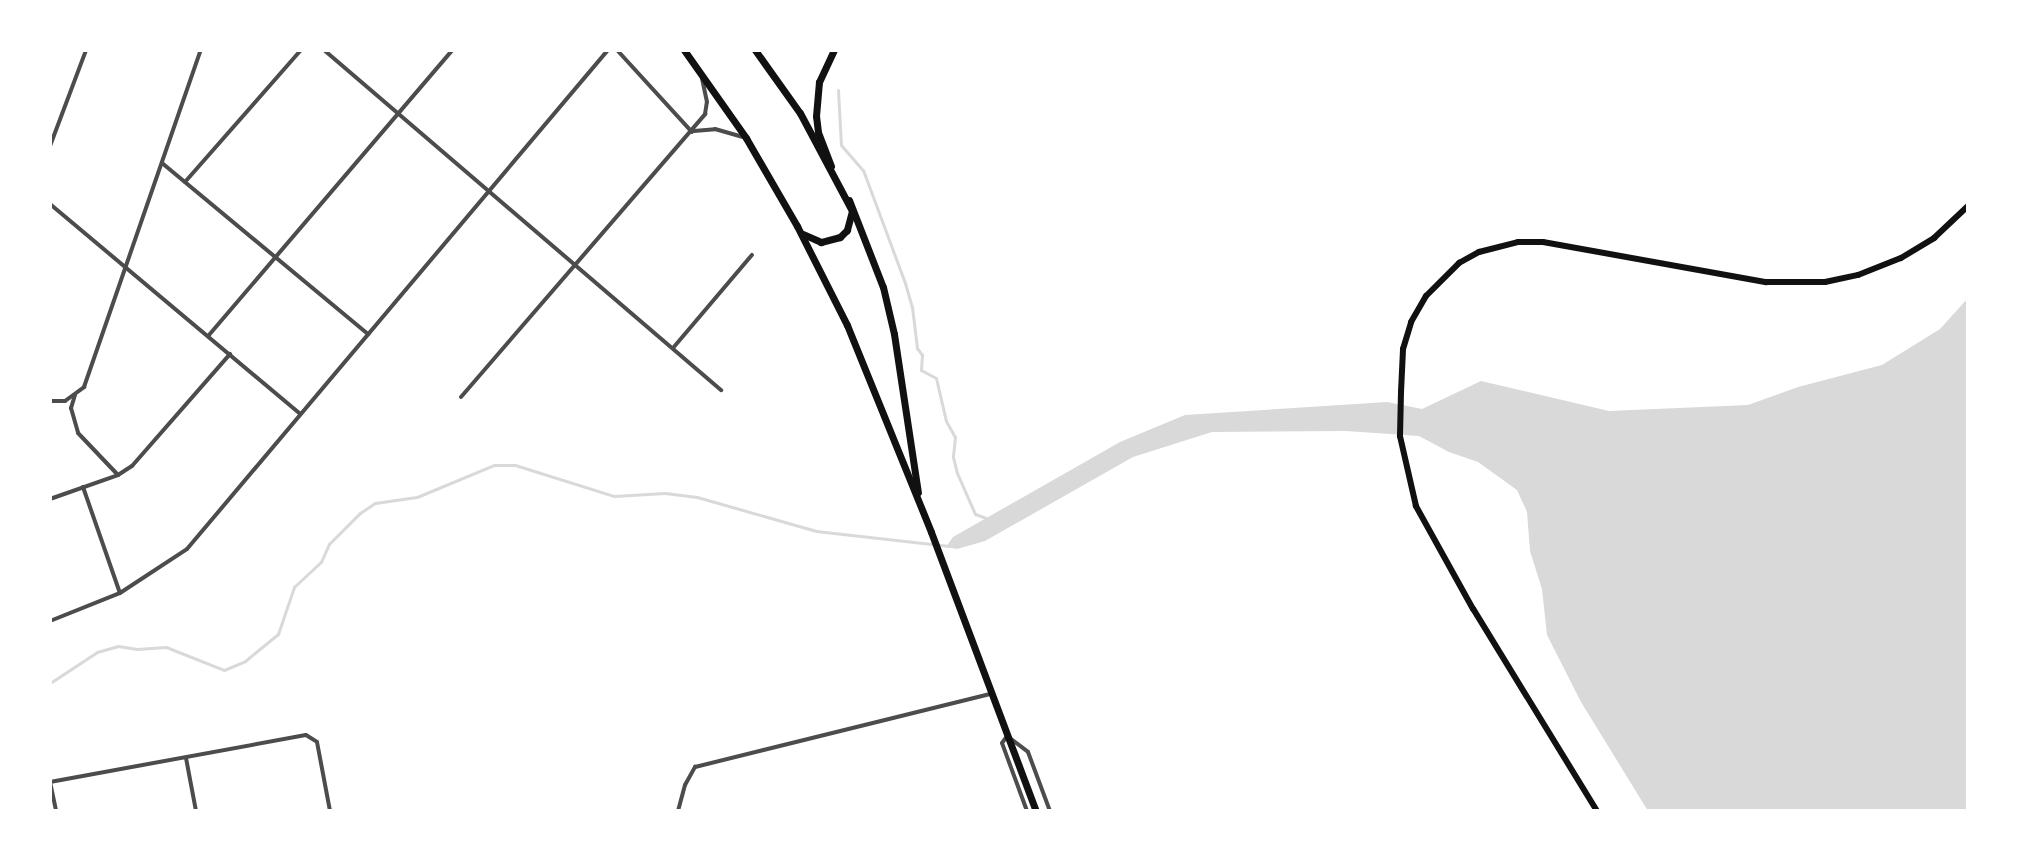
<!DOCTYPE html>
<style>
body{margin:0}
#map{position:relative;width:2018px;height:861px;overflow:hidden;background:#fff;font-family:Barlow,sans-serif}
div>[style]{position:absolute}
.water>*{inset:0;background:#d9d9d9}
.stream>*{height:3px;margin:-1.5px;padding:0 1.5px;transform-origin:1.5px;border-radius:1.5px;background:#d9d9d9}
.minor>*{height:4px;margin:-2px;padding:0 2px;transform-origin:2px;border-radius:2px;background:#4c4c4c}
.secondary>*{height:6px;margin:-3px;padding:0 3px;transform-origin:3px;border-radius:3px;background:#111}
.primary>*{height:7px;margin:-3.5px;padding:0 3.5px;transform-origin:3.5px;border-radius:3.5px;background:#111}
.trunk>*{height:7px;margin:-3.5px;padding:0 3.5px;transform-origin:3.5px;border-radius:3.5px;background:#111}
span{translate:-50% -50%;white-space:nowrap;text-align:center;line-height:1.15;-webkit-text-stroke:7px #fff;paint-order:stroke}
.frame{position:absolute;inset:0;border:52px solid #fff;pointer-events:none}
</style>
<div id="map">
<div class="water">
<i style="clip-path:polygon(1968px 298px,1968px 811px,1648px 811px,1581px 702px,1547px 635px,1542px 589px,1530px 551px,1527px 512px,1517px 490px,1478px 462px,1449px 452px,1419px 436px,1346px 431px,1212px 432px,1133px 457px,985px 541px,957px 549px,946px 547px,953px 537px,1120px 442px,1185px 415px,1387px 402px,1422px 409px,1481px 381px,1609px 411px,1748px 405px,1798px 387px,1882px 365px,1940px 329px)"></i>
</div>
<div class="stream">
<i style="left:838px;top:90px;width:55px;rotate:86.9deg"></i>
<i style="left:841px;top:145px;width:33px;rotate:49deg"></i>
<i style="left:863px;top:170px;width:121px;rotate:69.6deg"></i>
<i style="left:905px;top:283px;width:25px;rotate:74deg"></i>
<i style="left:912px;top:307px;width:41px;rotate:83deg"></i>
<i style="left:917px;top:348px;width:9px;rotate:54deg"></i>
<i style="left:922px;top:355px;width:15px;rotate:94deg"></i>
<i style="left:921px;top:370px;width:17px;rotate:28deg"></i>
<i style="left:936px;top:378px;width:44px;rotate:76.9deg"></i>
<i style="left:946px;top:421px;width:18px;rotate:61deg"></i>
<i style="left:955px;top:437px;width:20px;rotate:96deg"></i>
<i style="left:953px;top:457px;width:16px;rotate:76deg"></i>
<i style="left:957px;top:473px;width:45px;rotate:66.3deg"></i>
<i style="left:975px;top:514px;width:15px;rotate:20deg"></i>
<i style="left:50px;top:683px;width:56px;rotate:-33.4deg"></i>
<i style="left:97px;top:652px;width:22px;rotate:-16deg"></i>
<i style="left:118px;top:646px;width:19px;rotate:9deg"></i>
<i style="left:137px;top:649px;width:29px;rotate:-4deg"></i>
<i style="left:166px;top:647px;width:62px;rotate:21.6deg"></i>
<i style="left:224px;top:670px;width:23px;rotate:-23deg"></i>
<i style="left:245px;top:661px;width:43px;rotate:-39.3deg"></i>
<i style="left:278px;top:634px;width:50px;rotate:-71.2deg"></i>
<i style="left:294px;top:587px;width:37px;rotate:-43deg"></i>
<i style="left:321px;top:562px;width:20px;rotate:-66deg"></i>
<i style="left:329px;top:544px;width:44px;rotate:-45deg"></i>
<i style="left:360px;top:513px;width:18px;rotate:-34deg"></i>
<i style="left:375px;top:503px;width:42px;rotate:-8.1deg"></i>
<i style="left:417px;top:497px;width:83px;rotate:-22.6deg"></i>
<i style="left:494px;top:465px;width:21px"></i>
<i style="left:515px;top:465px;width:104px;rotate:17.4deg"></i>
<i style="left:614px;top:496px;width:51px;rotate:-3.4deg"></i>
<i style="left:665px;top:493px;width:32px;rotate:7deg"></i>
<i style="left:697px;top:497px;width:124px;rotate:15.9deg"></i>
<i style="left:816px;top:531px;width:134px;rotate:6.4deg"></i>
</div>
<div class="minor">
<i style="left:324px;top:50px;width:523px;rotate:40.58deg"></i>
<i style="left:617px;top:50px;width:111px;rotate:47.6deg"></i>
<i style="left:694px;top:131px;width:21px;rotate:-5deg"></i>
<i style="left:715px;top:129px;width:29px;rotate:16deg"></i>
<i style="left:50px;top:146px;width:103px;rotate:-69.4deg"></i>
<i style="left:162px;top:163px;width:268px;rotate:39.7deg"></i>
<i style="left:185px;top:182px;width:176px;rotate:-48.7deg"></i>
<i style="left:50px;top:204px;width:326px;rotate:40deg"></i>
<i style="left:209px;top:335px;width:375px;rotate:-49.5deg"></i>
<i style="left:673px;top:348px;width:122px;rotate:-49.7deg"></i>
<i style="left:75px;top:395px;width:14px;rotate:107deg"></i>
<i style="left:71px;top:408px;width:26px;rotate:74deg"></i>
<i style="left:78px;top:433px;width:58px;rotate:46.4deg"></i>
<i style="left:461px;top:397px;width:374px;rotate:-49.2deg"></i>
<i style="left:705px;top:114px;width:12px;rotate:-81deg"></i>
<i style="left:707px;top:102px;width:24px;rotate:-102deg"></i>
<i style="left:50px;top:401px;width:15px"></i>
<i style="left:65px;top:401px;width:24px;rotate:-36deg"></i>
<i style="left:84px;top:387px;width:357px;rotate:-70.9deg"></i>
<i style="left:83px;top:487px;width:112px;rotate:70.8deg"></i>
<i style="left:50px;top:499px;width:72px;rotate:-19.4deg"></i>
<i style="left:118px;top:475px;width:17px;rotate:-33deg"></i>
<i style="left:132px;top:466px;width:149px;rotate:-48.8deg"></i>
<i style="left:50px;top:621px;width:75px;rotate:-21.8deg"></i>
<i style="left:120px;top:593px;width:80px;rotate:-33.3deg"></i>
<i style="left:187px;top:549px;width:653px;rotate:-49.85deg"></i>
<i style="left:186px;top:758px;width:54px;rotate:79.3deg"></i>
<i style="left:50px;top:782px;width:260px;rotate:-10.4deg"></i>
<i style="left:306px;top:735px;width:13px;rotate:32deg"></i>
<i style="left:317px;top:742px;width:70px;rotate:79.3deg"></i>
<i style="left:50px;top:782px;width:30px;rotate:78deg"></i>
<i style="left:678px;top:811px;width:27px;rotate:-75deg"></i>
<i style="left:685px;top:785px;width:21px;rotate:-61deg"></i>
<i style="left:695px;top:767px;width:305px;rotate:-13.9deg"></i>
<i style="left:1027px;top:811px;width:72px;rotate:-110.2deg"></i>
<i style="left:1002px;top:743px;width:9px;rotate:-54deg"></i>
<i style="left:1007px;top:736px;width:26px;rotate:37deg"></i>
<i style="left:1028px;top:752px;width:63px;rotate:69.6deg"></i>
</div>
<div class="secondary">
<i style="left:1597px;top:811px;width:237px;rotate:-121.5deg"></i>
<i style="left:1473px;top:609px;width:118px;rotate:-119deg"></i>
<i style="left:1416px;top:506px;width:72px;rotate:-102.9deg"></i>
<i style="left:1400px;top:436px;width:44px;rotate:-88.7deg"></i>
<i style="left:1401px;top:392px;width:43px;rotate:-87.3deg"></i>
<i style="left:1403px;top:349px;width:28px;rotate:-73deg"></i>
<i style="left:1411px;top:322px;width:30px;rotate:-60deg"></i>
<i style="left:1426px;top:296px;width:47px;rotate:-45deg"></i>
<i style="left:1459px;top:263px;width:23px;rotate:-29deg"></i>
<i style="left:1479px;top:252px;width:40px;rotate:-14.4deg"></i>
<i style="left:1518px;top:242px;width:25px"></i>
<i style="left:1543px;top:242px;width:227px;rotate:10.2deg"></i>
<i style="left:1766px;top:282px;width:59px"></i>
<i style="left:1825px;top:282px;width:34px;rotate:-12deg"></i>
<i style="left:1858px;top:275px;width:46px;rotate:-21.6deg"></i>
<i style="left:1901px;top:258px;width:39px;rotate:-31deg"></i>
<i style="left:1934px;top:238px;width:47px;rotate:-43.3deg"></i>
</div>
<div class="primary">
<i style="left:831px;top:166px;width:36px;rotate:-111deg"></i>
<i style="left:818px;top:132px;width:16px;rotate:-97deg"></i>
<i style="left:816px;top:116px;width:34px;rotate:-85deg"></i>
<i style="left:819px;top:82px;width:35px;rotate:-65deg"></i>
</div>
<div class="trunk">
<i style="left:684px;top:50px;width:108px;rotate:54.8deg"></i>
<i style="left:746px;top:138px;width:102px;rotate:59.9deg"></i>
<i style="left:797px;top:226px;width:111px;rotate:63.2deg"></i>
<i style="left:847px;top:325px;width:223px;rotate:67.9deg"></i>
<i style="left:931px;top:532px;width:298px;rotate:69.4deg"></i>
<i style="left:755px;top:50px;width:77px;rotate:54.5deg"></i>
<i style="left:800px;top:113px;width:111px;rotate:62deg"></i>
<i style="left:852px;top:211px;width:20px;rotate:105deg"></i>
<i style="left:847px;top:230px;width:10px;rotate:135deg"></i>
<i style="left:840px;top:237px;width:20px;rotate:165deg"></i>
<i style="left:821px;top:242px;width:20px;rotate:-156deg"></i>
<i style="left:849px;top:200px;width:93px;rotate:68.7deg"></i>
<i style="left:883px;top:287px;width:48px;rotate:76.8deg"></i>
<i style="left:894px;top:334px;width:160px;rotate:81.4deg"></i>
</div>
<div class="frame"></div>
</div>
